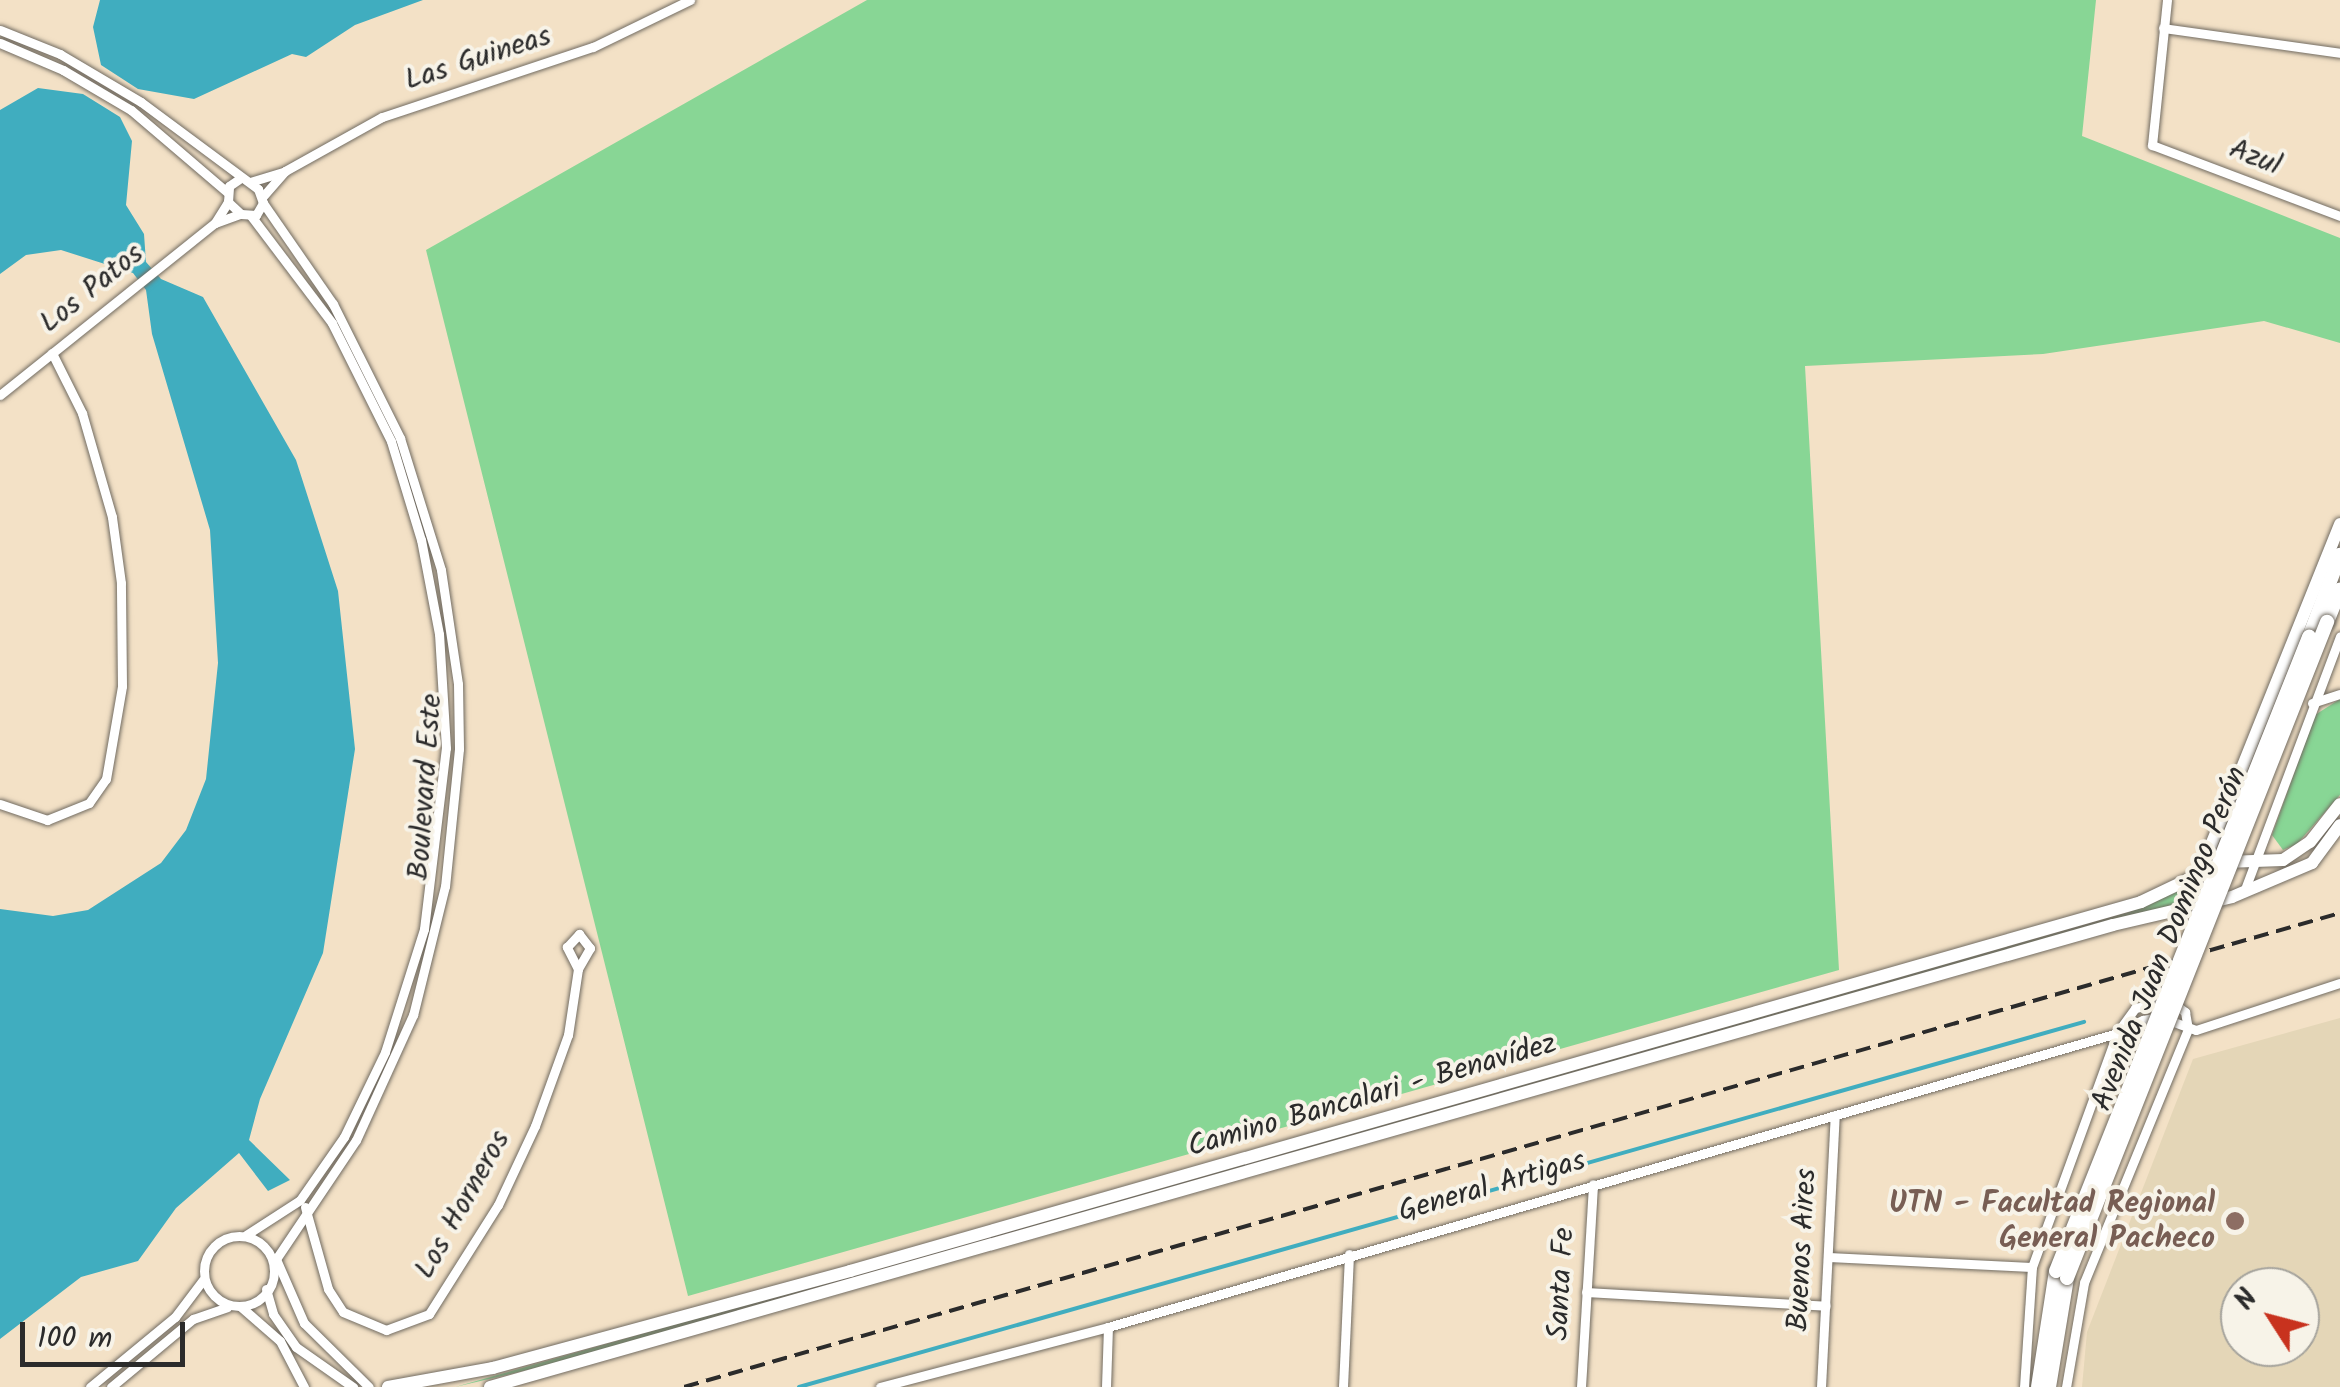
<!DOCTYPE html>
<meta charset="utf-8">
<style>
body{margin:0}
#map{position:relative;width:2340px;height:1387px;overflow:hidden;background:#f3e1c6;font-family:Kalam,sans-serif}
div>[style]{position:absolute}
.built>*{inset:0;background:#e4d6b7}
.green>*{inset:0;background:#88d695}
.water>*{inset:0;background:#40adbf}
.stream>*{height:4px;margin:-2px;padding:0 2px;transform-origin:2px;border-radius:2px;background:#40adbf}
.roads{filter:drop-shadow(0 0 2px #716b61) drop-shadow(0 0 2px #716b61)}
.street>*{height:9px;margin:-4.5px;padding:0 4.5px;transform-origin:4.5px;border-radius:4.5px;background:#fff}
.street>.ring{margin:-4.5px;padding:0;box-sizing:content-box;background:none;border:9px solid #fff;border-radius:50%}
.secondary>*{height:12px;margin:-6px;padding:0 6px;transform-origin:6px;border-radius:6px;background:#fff}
.primary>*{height:14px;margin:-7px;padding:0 7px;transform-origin:7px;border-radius:7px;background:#fff}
.rail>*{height:4px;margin-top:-2px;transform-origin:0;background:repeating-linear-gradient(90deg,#2b2b2b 0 15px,transparent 0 23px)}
.bridges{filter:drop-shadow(0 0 2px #716b61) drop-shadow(0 0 2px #716b61)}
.primary-bridge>*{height:14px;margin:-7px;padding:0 7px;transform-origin:7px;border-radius:7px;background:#fff}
.dots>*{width:28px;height:28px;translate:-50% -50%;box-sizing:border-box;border:5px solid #f7f3e8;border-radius:50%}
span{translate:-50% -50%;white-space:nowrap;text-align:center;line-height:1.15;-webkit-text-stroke:8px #f7f3e8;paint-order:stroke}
.street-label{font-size:30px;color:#2b2b2b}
.education-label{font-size:30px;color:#785e54;font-weight:700}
.right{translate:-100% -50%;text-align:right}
.north{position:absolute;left:2220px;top:1267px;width:100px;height:100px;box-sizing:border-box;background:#f7f3e8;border:2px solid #a5a39c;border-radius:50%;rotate:306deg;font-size:28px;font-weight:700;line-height:40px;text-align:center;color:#2b2b2b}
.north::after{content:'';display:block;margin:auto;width:35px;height:45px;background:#c8321e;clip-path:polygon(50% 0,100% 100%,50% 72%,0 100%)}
.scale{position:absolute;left:20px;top:1322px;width:165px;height:45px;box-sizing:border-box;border:5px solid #2b2b2b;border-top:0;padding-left:12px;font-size:30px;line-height:35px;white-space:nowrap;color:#2b2b2b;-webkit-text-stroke:8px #f7f3e8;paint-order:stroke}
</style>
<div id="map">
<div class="built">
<i style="clip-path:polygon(evenodd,2340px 1018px,2340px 1387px,2082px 1387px,2087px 1332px,2193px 1059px,2340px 1018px,2240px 1287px,2300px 1287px,2300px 1347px,2240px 1347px,2240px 1287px)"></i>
</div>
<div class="green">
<i style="clip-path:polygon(867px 0,2096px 0,2082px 136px,2340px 238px,2340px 343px,2264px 321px,2043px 354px,1805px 366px,1839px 970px,688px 1296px,426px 250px)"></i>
<i style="clip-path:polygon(2340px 699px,2340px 795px,2297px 844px,2283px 850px,2272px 835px,2315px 715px)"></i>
<i style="clip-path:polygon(2190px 885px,2197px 902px,2129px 915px,582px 1357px,455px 1387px,2127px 913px)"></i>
</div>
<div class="water">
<i style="clip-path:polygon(100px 0,423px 0,355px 25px,306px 57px,292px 54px,194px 99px,138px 89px,101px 65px,93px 27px)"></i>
<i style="clip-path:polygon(38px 88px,83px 94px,120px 117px,132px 141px,126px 205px,144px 234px,146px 262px,161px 279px,203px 297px,296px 460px,338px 591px,355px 749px,323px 953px,260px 1099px,249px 1140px,290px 1180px,268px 1191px,239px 1153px,176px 1208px,138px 1261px,81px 1277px,0 1339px,0 909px,53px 916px,88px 910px,161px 863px,186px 830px,206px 779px,218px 663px,210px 530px,152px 334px,146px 290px,133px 273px,61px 250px,26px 255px,0 274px,0 110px)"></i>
</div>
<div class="stream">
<i style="left:799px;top:1387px;width:1336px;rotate:-15.86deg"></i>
</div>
<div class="roads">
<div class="street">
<i style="left:2167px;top:0;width:146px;rotate:95.9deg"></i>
<i style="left:2152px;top:145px;width:201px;rotate:20.7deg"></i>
<i style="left:2163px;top:28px;width:179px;rotate:8deg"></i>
<i style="left:0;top:30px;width:65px;rotate:21.8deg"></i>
<i style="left:60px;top:54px;width:94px;rotate:30.7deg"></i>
<i style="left:141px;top:102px;width:146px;rotate:36.6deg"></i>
<i style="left:258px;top:189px;width:15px;rotate:70deg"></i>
<i style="left:263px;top:203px;width:14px;rotate:120deg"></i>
<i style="left:256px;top:215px;width:15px;rotate:-176deg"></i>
<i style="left:241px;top:214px;width:18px;rotate:-137deg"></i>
<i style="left:228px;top:202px;width:16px;rotate:-86deg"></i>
<i style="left:229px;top:186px;width:11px;rotate:-34deg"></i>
<i style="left:0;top:43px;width:69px;rotate:23.2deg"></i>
<i style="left:63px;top:70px;width:79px;rotate:30.5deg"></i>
<i style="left:131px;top:110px;width:126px;rotate:40.5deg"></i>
<i style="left:285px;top:171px;width:111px;rotate:-29.1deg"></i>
<i style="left:382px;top:117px;width:222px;rotate:-18.4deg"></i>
<i style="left:593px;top:47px;width:108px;rotate:-25.9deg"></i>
<i style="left:250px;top:182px;width:37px;rotate:-17deg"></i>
<i style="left:285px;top:171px;width:35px;rotate:131deg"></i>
<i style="left:228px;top:202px;width:25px;rotate:122deg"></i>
<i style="left:215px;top:223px;width:27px;rotate:-20deg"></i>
<i style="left:263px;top:203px;width:123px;rotate:55.3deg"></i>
<i style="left:333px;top:304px;width:150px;rotate:63.4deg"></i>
<i style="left:400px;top:438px;width:138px;rotate:72.7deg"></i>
<i style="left:441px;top:570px;width:115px;rotate:81.5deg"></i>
<i style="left:458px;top:684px;width:65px;rotate:89.1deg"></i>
<i style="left:459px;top:749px;width:138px;rotate:95.8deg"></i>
<i style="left:445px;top:886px;width:133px;rotate:103.9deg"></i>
<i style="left:413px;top:1015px;width:137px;rotate:114.5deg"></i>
<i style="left:356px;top:1140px;width:143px;rotate:123.9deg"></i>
<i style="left:276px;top:1259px;width:70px;rotate:66.4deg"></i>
<i style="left:304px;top:1323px;width:91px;rotate:44.6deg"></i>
<i style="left:0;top:395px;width:275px;rotate:-38.7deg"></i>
<i style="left:2312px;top:703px;width:29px;rotate:-18deg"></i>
<i style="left:0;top:804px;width:50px;rotate:18.8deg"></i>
<i style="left:47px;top:820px;width:45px;rotate:-22deg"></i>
<i style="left:89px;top:803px;width:29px;rotate:-55deg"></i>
<i style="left:106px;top:779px;width:94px;rotate:-80.2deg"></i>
<i style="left:122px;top:686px;width:103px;rotate:-90.6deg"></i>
<i style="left:121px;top:583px;width:67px;rotate:-97.8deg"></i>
<i style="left:112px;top:517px;width:108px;rotate:-106.1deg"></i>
<i style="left:82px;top:413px;width:67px;rotate:-116.6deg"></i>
<i style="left:2245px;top:889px;width:270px;rotate:-69.4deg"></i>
<i style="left:579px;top:934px;width:18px;rotate:52deg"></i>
<i style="left:590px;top:948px;width:24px;rotate:120deg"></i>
<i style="left:578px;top:969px;width:25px;rotate:-117deg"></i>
<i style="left:567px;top:947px;width:18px;rotate:-47deg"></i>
<i style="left:305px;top:1207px;width:85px;rotate:74.3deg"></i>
<i style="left:328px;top:1289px;width:27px;rotate:57deg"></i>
<i style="left:343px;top:1312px;width:47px;rotate:22.7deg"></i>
<i style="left:386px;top:1330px;width:46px;rotate:-20.4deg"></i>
<i style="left:429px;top:1314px;width:129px;rotate:-57.7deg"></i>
<i style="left:498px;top:1205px;width:87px;rotate:-64.9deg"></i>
<i style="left:535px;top:1126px;width:97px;rotate:-70.1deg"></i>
<i style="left:568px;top:1035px;width:67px;rotate:-81.4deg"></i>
<i style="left:246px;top:1235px;width:64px;rotate:-32.9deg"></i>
<i style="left:300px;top:1200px;width:77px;rotate:-55.1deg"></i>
<i style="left:344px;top:1137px;width:94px;rotate:-64.2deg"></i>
<i style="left:385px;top:1052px;width:129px;rotate:-72.4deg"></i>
<i style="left:424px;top:929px;width:182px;rotate:-83.1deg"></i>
<i style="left:446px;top:748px;width:114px;rotate:-93.5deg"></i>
<i style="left:439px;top:634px;width:96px;rotate:-100.8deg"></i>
<i style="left:421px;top:540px;width:103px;rotate:-106.9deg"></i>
<i style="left:391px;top:441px;width:132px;rotate:-116.6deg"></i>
<i style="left:332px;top:323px;width:134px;rotate:-127.1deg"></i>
<i class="ring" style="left:204px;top:1236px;width:61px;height:61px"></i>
<i style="left:1828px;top:1257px;width:204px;rotate:2.8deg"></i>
<i style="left:266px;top:1289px;width:26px;rotate:74deg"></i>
<i style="left:273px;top:1314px;width:40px;rotate:55.1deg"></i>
<i style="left:296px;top:1347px;width:70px;rotate:35.1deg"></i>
<i style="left:1586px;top:1292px;width:240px;rotate:3.3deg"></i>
<i style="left:240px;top:1306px;width:53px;rotate:41.2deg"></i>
<i style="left:280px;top:1341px;width:52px;rotate:62.4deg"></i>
<i style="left:90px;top:1387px;width:110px;rotate:-39.5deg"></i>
<i style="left:175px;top:1317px;width:46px;rotate:-52.9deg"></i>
<i style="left:111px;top:1387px;width:107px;rotate:-39.7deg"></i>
<i style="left:193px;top:1319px;width:36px;rotate:-19deg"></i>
<i style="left:880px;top:1387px;width:236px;rotate:-14.7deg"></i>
<i style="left:1108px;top:1327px;width:1051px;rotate:-16.24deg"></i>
<i style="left:2117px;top:1033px;width:29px;rotate:-27deg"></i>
<i style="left:2143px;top:1020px;width:17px;rotate:-10deg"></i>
<i style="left:2160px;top:1017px;width:38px;rotate:20deg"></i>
<i style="left:2196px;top:1030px;width:151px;rotate:-18.1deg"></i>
<i style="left:1106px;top:1387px;width:60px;rotate:-88.1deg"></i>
<i style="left:1343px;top:1387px;width:133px;rotate:-87.4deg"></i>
<i style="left:1581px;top:1387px;width:203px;rotate:-86.6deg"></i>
<i style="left:1821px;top:1387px;width:272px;rotate:-87.1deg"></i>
<i style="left:2024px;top:1387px;width:120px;rotate:-86.2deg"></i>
<i style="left:2032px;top:1267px;width:249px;rotate:-70deg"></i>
<i style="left:2117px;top:1033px;width:31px;rotate:-54deg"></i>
<i style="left:2135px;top:1008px;width:36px;rotate:-11deg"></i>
<i style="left:2170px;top:1001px;width:19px;rotate:36deg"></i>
<i style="left:2185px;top:1012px;width:17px;rotate:80deg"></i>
<i style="left:2188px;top:1029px;width:274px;rotate:112.3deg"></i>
<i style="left:2084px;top:1283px;width:106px;rotate:99.8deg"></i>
</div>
<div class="secondary">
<i style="left:2206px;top:899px;width:29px;rotate:-100deg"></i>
<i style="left:2201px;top:870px;width:373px;rotate:-68.1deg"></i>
<i style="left:388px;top:1387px;width:107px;rotate:-10.3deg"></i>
<i style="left:493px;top:1368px;width:370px;rotate:-15.2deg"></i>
<i style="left:850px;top:1271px;width:1343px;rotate:-15.95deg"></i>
<i style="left:2141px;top:902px;width:93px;rotate:-25.5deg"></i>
<i style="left:2225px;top:862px;width:58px;rotate:-2deg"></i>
<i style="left:2283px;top:860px;width:32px;rotate:-34deg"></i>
<i style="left:2310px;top:842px;width:48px;rotate:-51.7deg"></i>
<i style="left:490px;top:1387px;width:1687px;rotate:-15.89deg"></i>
<i style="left:2113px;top:925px;width:122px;rotate:-13.2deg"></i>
<i style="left:2232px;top:897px;width:87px;rotate:-23deg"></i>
<i style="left:2312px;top:863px;width:47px;rotate:-53.6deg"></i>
</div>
<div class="primary">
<i style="left:2327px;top:622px;width:35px;rotate:-68deg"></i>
<i style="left:2309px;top:637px;width:88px;rotate:-69.3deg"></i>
<i style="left:2038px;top:1387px;width:117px;rotate:-81.2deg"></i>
<i style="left:2049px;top:1387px;width:110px;rotate:-80.6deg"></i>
</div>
</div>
<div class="rail">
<i style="left:684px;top:1387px;width:1723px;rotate:-15.97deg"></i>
</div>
<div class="bridges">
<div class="primary-bridge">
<i style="left:2056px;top:1271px;width:683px;rotate:-68.25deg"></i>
<i style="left:2067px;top:1278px;width:706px;rotate:-68.38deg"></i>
</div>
</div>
<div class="dots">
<i style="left:2235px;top:1221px;background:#8d6e63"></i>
</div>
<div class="street-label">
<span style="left:478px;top:59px;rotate:-18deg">Las Guineas</span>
<span style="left:2255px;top:158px;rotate:21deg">Azul</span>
<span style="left:92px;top:289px;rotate:-39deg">Los Patos</span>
<span style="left:426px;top:787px;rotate:-86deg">Boulevard Este</span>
<span style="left:2170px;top:939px;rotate:-68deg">Avenida Juan Domingo Perón</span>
<span style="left:1372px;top:1096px;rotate:-16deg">Camino Bancalari - Benavídez</span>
<span style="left:1492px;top:1187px;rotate:-16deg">General Artigas</span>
<span style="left:463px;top:1205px;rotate:-61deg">Los Horneros</span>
<span style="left:1803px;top:1250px;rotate:-87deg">Buenos Aires</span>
<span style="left:1562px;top:1284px;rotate:-87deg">Santa Fe</span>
</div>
<div class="education-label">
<span class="right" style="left:2215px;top:1221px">UTN - Facultad Regional<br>General Pacheco</span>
</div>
<div class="north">N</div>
<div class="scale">100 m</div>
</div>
